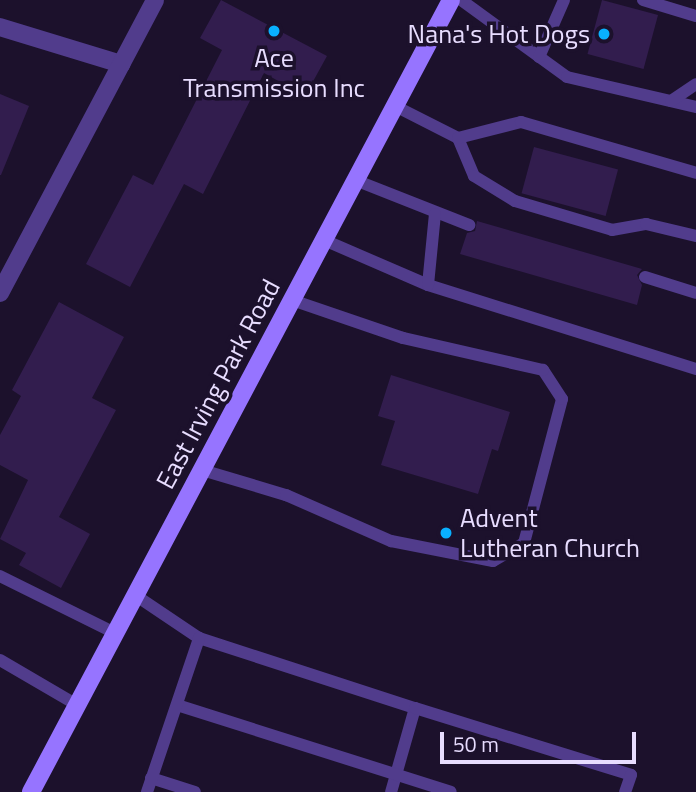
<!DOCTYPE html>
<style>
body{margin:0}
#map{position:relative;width:696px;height:792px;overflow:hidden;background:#1c112c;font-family:"Titillium Web",sans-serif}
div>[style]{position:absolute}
.building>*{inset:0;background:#321d4e;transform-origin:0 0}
.service>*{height:12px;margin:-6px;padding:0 6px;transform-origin:6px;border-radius:6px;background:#513c8c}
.minor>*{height:18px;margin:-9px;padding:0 9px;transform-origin:9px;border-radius:9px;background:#513c8c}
.secondary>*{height:18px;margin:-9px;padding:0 9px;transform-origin:9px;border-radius:9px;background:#9674ff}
.dots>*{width:19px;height:19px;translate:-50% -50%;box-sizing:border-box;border:4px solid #1c112c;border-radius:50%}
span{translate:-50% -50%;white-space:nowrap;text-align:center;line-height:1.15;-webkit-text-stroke:7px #1c112c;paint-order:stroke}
.poi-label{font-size:26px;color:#e8ddff}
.right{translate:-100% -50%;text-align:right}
.left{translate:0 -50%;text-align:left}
.street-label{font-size:26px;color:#e8ddff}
.scale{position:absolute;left:440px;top:732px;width:196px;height:32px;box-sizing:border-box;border:4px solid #e8ddff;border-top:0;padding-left:9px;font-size:21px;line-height:24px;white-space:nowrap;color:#e8ddff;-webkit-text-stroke:5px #1c112c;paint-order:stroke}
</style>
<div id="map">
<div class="building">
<i style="clip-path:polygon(221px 0,327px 56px,305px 96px,264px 73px,203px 194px,184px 184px,130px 287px,86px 264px,133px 175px,153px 185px,222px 50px,200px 38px)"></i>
<i style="left:602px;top:0;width:58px;height:56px;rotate:15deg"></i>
<i style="clip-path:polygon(0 94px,29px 106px,1px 175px,0 175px)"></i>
<i style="left:534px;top:147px;width:87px;height:48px;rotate:15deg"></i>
<i style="clip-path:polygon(477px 221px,642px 269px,637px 275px,642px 285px,637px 305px,460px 254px,467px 233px,475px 231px)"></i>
<i style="clip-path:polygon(59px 302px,124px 337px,92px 398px,116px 410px,59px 517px,90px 534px,61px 588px,19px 565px,26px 553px,0 539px,28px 480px,0 465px,0 435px,21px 396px,12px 390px)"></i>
<i style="clip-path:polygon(391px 375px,510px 412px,498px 451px,492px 449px,478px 494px,381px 465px,395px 421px,378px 416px)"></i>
</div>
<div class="service">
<i style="left:461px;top:0;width:131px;rotate:36deg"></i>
<i style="left:567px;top:77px;width:132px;rotate:13.1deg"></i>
<i style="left:643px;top:0;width:55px;rotate:16.8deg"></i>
<i style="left:539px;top:57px;width:62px;rotate:-66.3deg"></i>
<i style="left:671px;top:101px;width:30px;rotate:-34deg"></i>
<i style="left:395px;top:106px;width:71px;rotate:26.9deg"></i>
<i style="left:458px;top:138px;width:41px;rotate:67.2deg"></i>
<i style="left:474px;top:176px;width:48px;rotate:31.4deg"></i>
<i style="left:515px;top:201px;width:101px;rotate:16.6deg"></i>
<i style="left:612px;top:230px;width:35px;rotate:-10deg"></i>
<i style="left:646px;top:224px;width:51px;rotate:13.5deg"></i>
<i style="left:458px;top:138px;width:65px;rotate:-14.3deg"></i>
<i style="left:521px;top:122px;width:182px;rotate:16.2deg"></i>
<i style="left:355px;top:180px;width:123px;rotate:21.5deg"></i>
<i style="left:324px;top:240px;width:113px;rotate:23.4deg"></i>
<i style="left:428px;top:285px;width:281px;rotate:17.4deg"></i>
<i style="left:645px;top:277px;width:53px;rotate:17.4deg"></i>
<i style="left:428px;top:285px;width:71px;rotate:-84.4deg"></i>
<i style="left:202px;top:470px;width:88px;rotate:16.6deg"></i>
<i style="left:286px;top:495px;width:115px;rotate:23.7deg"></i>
<i style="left:391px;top:541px;width:104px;rotate:11.1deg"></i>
<i style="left:493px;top:561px;width:36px;rotate:-30deg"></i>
<i style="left:524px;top:543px;width:149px;rotate:-75.2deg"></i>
<i style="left:562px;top:399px;width:35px;rotate:-123deg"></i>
<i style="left:543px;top:370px;width:144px;rotate:-167.1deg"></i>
<i style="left:403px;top:338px;width:117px;rotate:-161.1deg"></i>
<i style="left:0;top:576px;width:128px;rotate:26.4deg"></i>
<i style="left:135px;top:595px;width:77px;rotate:33.9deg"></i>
<i style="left:199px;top:638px;width:227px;rotate:18deg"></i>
<i style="left:415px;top:708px;width:87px;rotate:105.9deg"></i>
<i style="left:0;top:660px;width:89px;rotate:30.3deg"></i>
<i style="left:177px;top:705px;width:287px;rotate:17.6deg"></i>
<i style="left:415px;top:708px;width:226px;rotate:17.2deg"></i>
<i style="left:631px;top:775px;width:18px;rotate:109deg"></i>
<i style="left:151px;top:778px;width:46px;rotate:17.7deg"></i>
<i style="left:147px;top:792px;width:163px;rotate:-71.3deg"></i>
</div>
<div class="minor">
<i style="left:0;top:27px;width:127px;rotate:17deg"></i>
<i style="left:0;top:293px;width:331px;rotate:-62.1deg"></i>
</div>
<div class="secondary">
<i style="left:31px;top:792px;width:896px;rotate:-62.06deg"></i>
</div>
<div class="dots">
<i style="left:274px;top:31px;background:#09b0ff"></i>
<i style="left:604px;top:34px;background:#09b0ff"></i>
<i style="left:446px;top:533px;background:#09b0ff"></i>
</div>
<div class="poi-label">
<span class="right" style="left:590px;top:34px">Nana's Hot Dogs</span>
<span style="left:274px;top:73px">Ace<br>Transmission Inc</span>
<span class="left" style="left:460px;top:533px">Advent<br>Lutheran Church</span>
</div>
<div class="street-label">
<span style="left:218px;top:384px;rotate:-62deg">East Irving Park Road</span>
</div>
<div class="scale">50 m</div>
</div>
